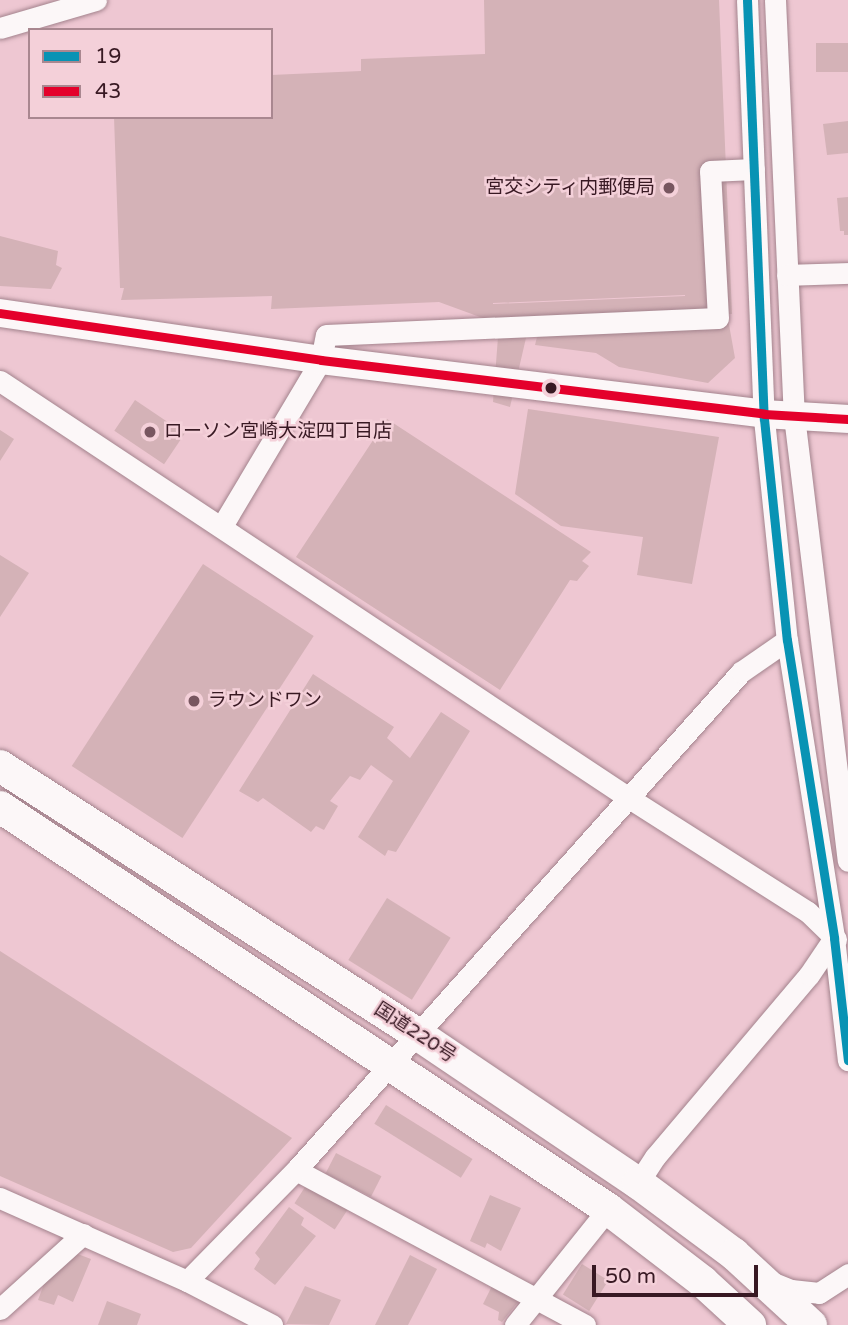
<!DOCTYPE html>
<meta charset="utf-8">
<style>
body{margin:0}
#map{position:relative;width:848px;height:1325px;overflow:hidden;background:#eec7d2;font-family:"Varela Round","Noto Sans JP",sans-serif}
div>[style]{position:absolute}
.building>*{inset:0;background:#d4b2b7;transform-origin:0 0}
.roads{filter:drop-shadow(0 0 2px #a3838d) drop-shadow(0 0 2px #a3838d)}
.minor>*{height:21px;margin:-10.5px;padding:0 10.5px;transform-origin:10.5px;border-radius:10.5px;background:#fcf7f8}
.major>*{height:28px;margin:-14px;padding:0 14px;transform-origin:14px;border-radius:14px;background:#fcf7f8}
.highway>*{height:32px;margin:-16px;padding:0 16px;transform-origin:16px;border-radius:16px;background:#fcf7f8}
.bus-1>*{height:9px;margin:-4.5px;padding:0 4.5px;transform-origin:4.5px;border-radius:4.5px;background:#0893b4}
.bus-2>*{height:9px;margin:-4.5px;padding:0 4.5px;transform-origin:4.5px;border-radius:4.5px;background:#e4002b}
.dots>*{width:19px;height:19px;translate:-50% -50%;box-sizing:border-box;border:4px solid #f4d0d9;border-radius:50%}
span{translate:-50% -50%;white-space:nowrap;text-align:center;line-height:1.15;-webkit-text-stroke:5px #f4d0d9;paint-order:stroke}
.poi-label{font-size:19px;color:#381923}
.right{translate:-100% -50%;text-align:right}
.left{translate:0 -50%;text-align:left}
.street-label{font-size:19px;color:#381923}
.legend{position:absolute;left:28px;top:28px;width:245px;height:91px;box-sizing:border-box;background:#f4d0d9;border:2px solid #a98790;margin:0;padding:9px 12px;list-style:none;font-size:21px;color:#381923}
.legend li{display:flex;align-items:center;gap:14px;height:35px}
.legend b{width:35px;border:2px solid #a98790}
.scale{position:absolute;left:592px;top:1265px;width:166px;height:32px;box-sizing:border-box;border:4px solid #381923;border-top:0;padding-left:9px;font-size:21px;line-height:24px;white-space:nowrap;color:#381923;-webkit-text-stroke:5px #f4d0d9;paint-order:stroke}
</style>
<div id="map">
<div class="building">
<i style="clip-path:polygon(evenodd,484px 0,719px 0,732px 314px,529px 325px,510px 407px,493px 402px,499px 324px,439px 302px,271px 309px,272px 296px,121px 300px,124px 288px,120px 288px,114px 117px,271px 117px,271px 75px,361px 71px,361px 59px,485px 54px,484px 0,685px 295px,685px 296px,493px 304px,493px 303px,685px 295px)"></i>
<i style="left:848px;top:43px;width:29px;height:32px;rotate:90deg"></i>
<i style="clip-path:polygon(848px 121px,848px 153px,827px 155px,823px 124px)"></i>
<i style="clip-path:polygon(848px 197px,848px 235px,844px 235px,844px 231px,840px 231px,837px 198px)"></i>
<i style="clip-path:polygon(0 236px,58px 251px,56px 265px,62px 268px,51px 289px,0 286px)"></i>
<i style="clip-path:polygon(728px 319px,735px 358px,708px 383px,619px 367px,596px 353px,535px 345px,539px 329px)"></i>
<i style="left:135px;top:400px;width:60px;height:37px;rotate:34deg"></i>
<i style="clip-path:polygon(528px 409px,719px 437px,692px 584px,637px 575px,643px 537px,561px 526px,515px 494px)"></i>
<i style="clip-path:polygon(387px 419px,591px 552px,582px 561px,589px 566px,577px 581px,570px 580px,500px 690px,296px 557px)"></i>
<i style="clip-path:polygon(0 430px,14px 439px,0 461px)"></i>
<i style="clip-path:polygon(0 555px,29px 573px,0 617px)"></i>
<i style="left:203px;top:564px;width:132px;height:241px;rotate:33deg"></i>
<i style="clip-path:polygon(313px 674px,394px 727px,387px 738px,410px 758px,441px 712px,470px 731px,396px 852px,388px 850px,385px 856px,358px 837px,393px 781px,371px 765px,360px 780px,350px 776px,330px 801px,338px 806px,324px 830px,316px 826px,311px 832px,263px 798px,258px 802px,239px 791px)"></i>
<i style="left:387px;top:898px;width:75px;height:73px;rotate:32deg"></i>
<i style="clip-path:polygon(0 951px,292px 1138px,191px 1248px,173px 1252px,0 1176px)"></i>
<i style="left:386px;top:1105px;width:102px;height:22px;rotate:32deg"></i>
<i style="left:336px;top:1153px;width:51px;height:23px;rotate:27deg"></i>
<i style="left:307px;top:1184px;width:48px;height:23px;rotate:33deg"></i>
<i style="clip-path:polygon(490px 1195px,521px 1208px,501px 1251px,487px 1243px,485px 1248px,470px 1241px)"></i>
<i style="clip-path:polygon(289px 1207px,304px 1218px,301px 1225px,316px 1236px,275px 1285px,254px 1269px,260px 1259px,255px 1253px)"></i>
<i style="clip-path:polygon(67px 1250px,91px 1259px,73px 1302px,58px 1295px,54px 1305px,38px 1300px,51px 1265px)"></i>
<i style="clip-path:polygon(410px 1255px,437px 1269px,408px 1325px,375px 1325px)"></i>
<i style="left:582px;top:1264px;width:31px;height:36px;rotate:32deg"></i>
<i style="clip-path:polygon(305px 1286px,341px 1300px,329px 1325px,286px 1324px)"></i>
<i style="clip-path:polygon(492px 1286px,518px 1302px,502px 1322px,498px 1320px,499px 1312px,483px 1304px)"></i>
<i style="clip-path:polygon(107px 1301px,141px 1314px,137px 1325px,98px 1325px)"></i>
</div>
<div class="roads">
<div class="minor">
<i style="left:747px;top:0;width:419px;rotate:87.7deg"></i>
<i style="left:764px;top:419px;width:222px;rotate:84.1deg"></i>
<i style="left:787px;top:640px;width:302px;rotate:81deg"></i>
<i style="left:834px;top:938px;width:123px;rotate:83.5deg"></i>
<i style="left:775px;top:0;width:416px;rotate:87.4deg"></i>
<i style="left:794px;top:416px;width:448px;rotate:83.1deg"></i>
<i style="left:0;top:28px;width:100px;rotate:-16.3deg"></i>
<i style="left:787px;top:275px;width:61px;rotate:-1.9deg"></i>
<i style="left:0;top:381px;width:755px;rotate:33.54deg"></i>
<i style="left:629px;top:798px;width:212px;rotate:32.5deg"></i>
<i style="left:808px;top:912px;width:39px;rotate:44deg"></i>
<i style="left:222px;top:526px;width:193px;rotate:-59.2deg"></i>
<i style="left:321px;top:360px;width:25px;rotate:-79deg"></i>
<i style="left:326px;top:335px;width:392px;rotate:-2.5deg"></i>
<i style="left:718px;top:318px;width:147px;rotate:-93.1deg"></i>
<i style="left:710px;top:171px;width:44px;rotate:-2.6deg"></i>
<i style="left:296px;top:1170px;width:328px;rotate:28.2deg"></i>
<i style="left:638px;top:1183px;width:31px;rotate:-57deg"></i>
<i style="left:655px;top:1157px;width:238px;rotate:-49.8deg"></i>
<i style="left:809px;top:975px;width:45px;rotate:-56deg"></i>
<i style="left:0;top:1198px;width:205px;rotate:23.9deg"></i>
<i style="left:187px;top:1281px;width:96px;rotate:27.4deg"></i>
<i style="left:187px;top:1281px;width:156px;rotate:-45.5deg"></i>
<i style="left:296px;top:1170px;width:668px;rotate:-48.22deg"></i>
<i style="left:741px;top:672px;width:56px;rotate:-34.8deg"></i>
<i style="left:771px;top:1282px;width:22px;rotate:22deg"></i>
<i style="left:791px;top:1290px;width:28px;rotate:6deg"></i>
<i style="left:819px;top:1293px;width:35px;rotate:-33deg"></i>
<i style="left:0;top:1309px;width:112px;rotate:-42.1deg"></i>
<i style="left:515px;top:1325px;width:149px;rotate:-51.3deg"></i>
</div>
<div class="major">
<i style="left:0;top:313px;width:324px;rotate:8.3deg"></i>
<i style="left:321px;top:360px;width:446px;rotate:6.9deg"></i>
<i style="left:764px;top:414px;width:84px;rotate:3.4deg"></i>
</div>
<div class="highway">
<i style="left:0;top:766px;width:496px;rotate:32.7deg"></i>
<i style="left:417px;top:1034px;width:267px;rotate:34deg"></i>
<i style="left:638px;top:1183px;width:119px;rotate:36.5deg"></i>
<i style="left:734px;top:1254px;width:105px;rotate:42.7deg"></i>
<i style="left:0;top:807px;width:729px;rotate:33.47deg"></i>
<i style="left:608px;top:1209px;width:120px;rotate:37.5deg"></i>
<i style="left:703px;top:1282px;width:64px;rotate:42.5deg"></i>
</div>
</div>
<div class="bus-1">
<i style="left:747px;top:0;width:419px;rotate:87.7deg"></i>
<i style="left:764px;top:419px;width:222px;rotate:84.1deg"></i>
<i style="left:787px;top:640px;width:302px;rotate:81deg"></i>
<i style="left:834px;top:938px;width:123px;rotate:83.5deg"></i>
</div>
<div class="bus-2">
<i style="left:0;top:313px;width:324px;rotate:8.3deg"></i>
<i style="left:321px;top:360px;width:446px;rotate:6.9deg"></i>
<i style="left:764px;top:414px;width:84px;rotate:3.4deg"></i>
</div>
<div class="dots">
<i style="left:669px;top:188px;background:#785660"></i>
<i style="left:551px;top:388px;background:#381923"></i>
<i style="left:150px;top:432px;background:#785660"></i>
<i style="left:194px;top:701px;background:#785660"></i>
</div>
<div class="poi-label">
<span class="right" style="left:655px;top:188px">宮交シティ内郵便局</span>
<span class="left" style="left:164px;top:432px">ローソン宮崎大淀四丁目店</span>
<span class="left" style="left:208px;top:701px">ラウンドワン</span>
</div>
<div class="street-label">
<span style="left:415px;top:1033px;rotate:33deg">国道220号</span>
</div>
<ul class="legend">
<li><b style="height:9px;background:#0893b4"></b>19</li>
<li><b style="height:9px;background:#e4002b"></b>43</li>
</ul>
<div class="scale">50 m</div>
</div>
